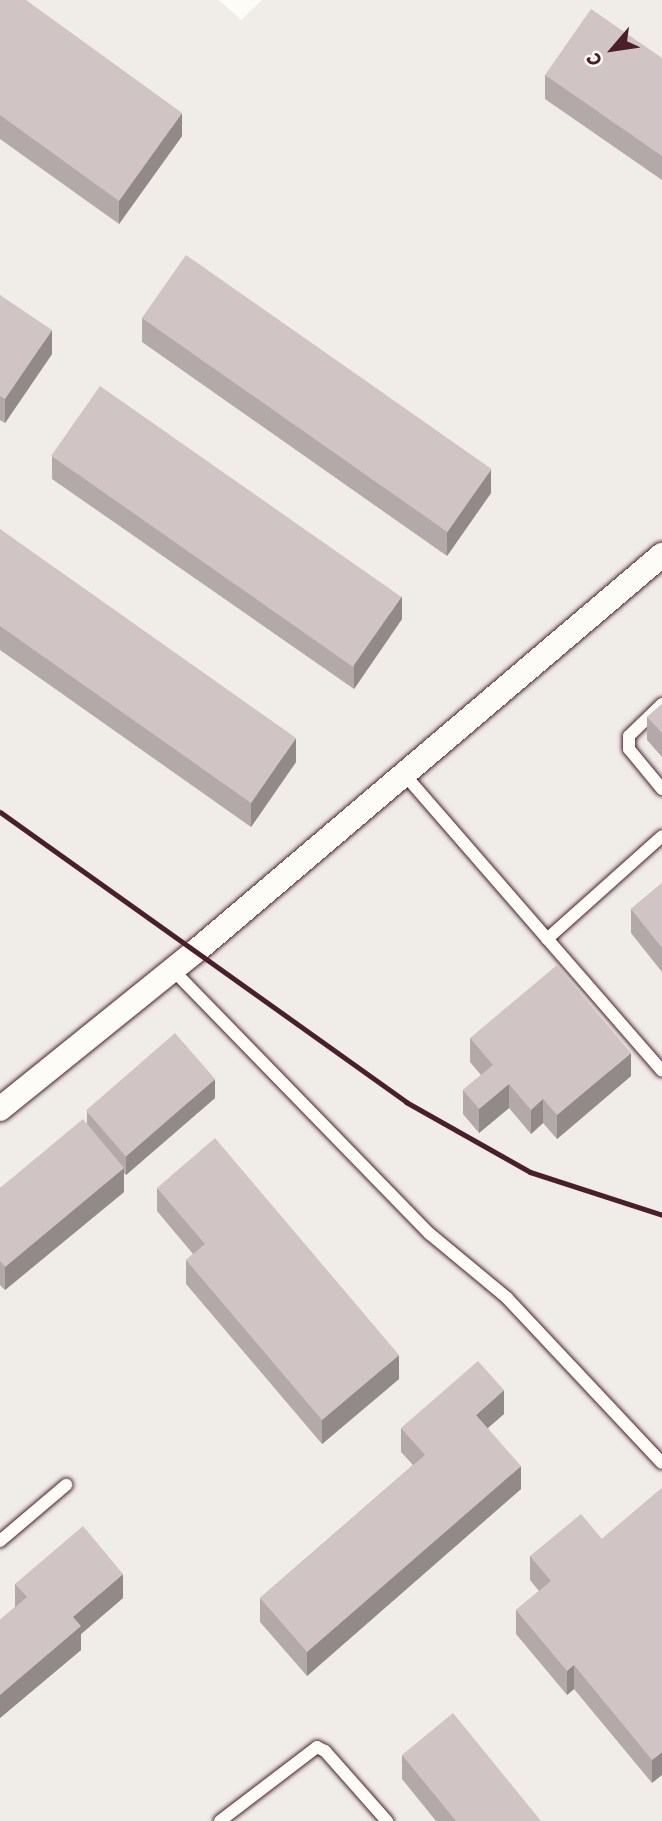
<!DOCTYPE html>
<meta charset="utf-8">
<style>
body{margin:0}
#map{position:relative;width:662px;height:1821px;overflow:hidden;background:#fdfcf7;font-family:"Shantell Sans",sans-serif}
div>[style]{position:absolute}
.built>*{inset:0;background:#f0ece8}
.roads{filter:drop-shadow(0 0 2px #4a1f2b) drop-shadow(0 0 2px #4a1f2b)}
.lane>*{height:12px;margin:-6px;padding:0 6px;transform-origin:6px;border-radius:6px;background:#fdfcf7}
.street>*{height:24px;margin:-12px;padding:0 12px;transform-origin:12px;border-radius:12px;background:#fdfcf7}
.rail>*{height:5px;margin:-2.5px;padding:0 2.5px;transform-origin:2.5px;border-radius:2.5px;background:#4a1f2b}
.wall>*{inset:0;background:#b3a9a9}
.shaded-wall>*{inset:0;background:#928a89}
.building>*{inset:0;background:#d0c5c4;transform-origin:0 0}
span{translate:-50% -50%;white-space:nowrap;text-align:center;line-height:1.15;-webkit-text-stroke:5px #fdfcf7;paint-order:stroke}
.north{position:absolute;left:578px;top:14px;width:70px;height:70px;-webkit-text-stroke:5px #fdfcf7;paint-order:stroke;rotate:241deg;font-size:19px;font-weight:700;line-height:28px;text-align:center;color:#4a1f2b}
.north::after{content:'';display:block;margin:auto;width:24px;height:32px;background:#4a1f2b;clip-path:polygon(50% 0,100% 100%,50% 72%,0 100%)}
</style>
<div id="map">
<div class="built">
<i style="clip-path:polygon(0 0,219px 0,241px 20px,262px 0,662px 0,662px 1821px,0 1821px)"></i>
</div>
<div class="roads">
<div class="lane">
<i style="left:662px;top:704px;width:46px;rotate:135.9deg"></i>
<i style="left:629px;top:736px;width:13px;rotate:90deg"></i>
<i style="left:629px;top:749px;width:52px;rotate:50.5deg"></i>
<i style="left:404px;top:774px;width:393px;rotate:49deg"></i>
<i style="left:547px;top:939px;width:154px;rotate:-41.8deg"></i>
<i style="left:173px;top:970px;width:368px;rotate:45.8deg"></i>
<i style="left:430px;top:1234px;width:100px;rotate:39.7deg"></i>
<i style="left:507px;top:1298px;width:226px;rotate:46.8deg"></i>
<i style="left:0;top:1541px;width:87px;rotate:-40.3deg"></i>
<i style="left:220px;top:1821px;width:122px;rotate:-37.3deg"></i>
<i style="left:317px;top:1747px;width:9px;rotate:27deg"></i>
<i style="left:325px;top:1751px;width:94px;rotate:48.5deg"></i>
</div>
<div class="street">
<i style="left:0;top:1109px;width:252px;rotate:-38.9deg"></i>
<i style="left:196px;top:951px;width:612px;rotate:-40.36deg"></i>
</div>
</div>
<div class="rail">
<i style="left:0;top:812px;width:499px;rotate:35.5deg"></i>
<i style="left:406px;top:1102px;width:142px;rotate:29.4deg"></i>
<i style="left:530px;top:1172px;width:139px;rotate:18deg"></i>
</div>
<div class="wall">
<i style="clip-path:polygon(0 0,182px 136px,119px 224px,0 139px)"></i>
<i style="clip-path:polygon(662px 58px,662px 180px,545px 99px,545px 75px)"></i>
<i style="clip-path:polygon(0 295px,52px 354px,5px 423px,0 420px)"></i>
<i style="clip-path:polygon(142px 318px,491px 493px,447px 556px,142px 342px)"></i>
<i style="clip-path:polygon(52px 456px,402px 619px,354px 689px,52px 479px)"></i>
<i style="clip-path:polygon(0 529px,296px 762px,251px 827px,0 650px)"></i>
<i style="clip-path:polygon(662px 704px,662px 757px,647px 740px,647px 717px)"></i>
<i style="clip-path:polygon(662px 883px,662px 972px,631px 933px,631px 909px)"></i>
<i style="clip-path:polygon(470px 1038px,631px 1076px,557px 1139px,543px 1123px,531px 1134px,509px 1108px,479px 1133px,463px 1114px,463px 1090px,481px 1075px,470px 1062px)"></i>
<i style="clip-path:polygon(215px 1098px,126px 1175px,124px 1173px,124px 1192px,5px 1290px,0 1285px,0 1188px,87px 1124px,87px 1111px)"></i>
<i style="clip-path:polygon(157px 1188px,399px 1379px,322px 1444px,186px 1284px,186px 1260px,193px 1254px,157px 1211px)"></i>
<i style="clip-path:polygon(504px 1414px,488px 1428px,521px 1489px,307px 1676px,260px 1622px,260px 1598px,413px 1465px,401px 1452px,401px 1428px)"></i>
<i style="clip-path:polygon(662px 1488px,652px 1783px,574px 1689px,567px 1695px,516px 1634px,516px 1610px,539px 1591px,530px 1580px,530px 1556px,602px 1539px)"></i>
<i style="clip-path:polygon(15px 1584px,123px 1598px,81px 1634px,81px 1650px,0 1718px,0 1620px,15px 1607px)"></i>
<i style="clip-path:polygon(402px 1755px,541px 1821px,436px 1821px,402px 1779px)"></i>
</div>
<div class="shaded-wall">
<i style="clip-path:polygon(182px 113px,182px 136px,119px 224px,119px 201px)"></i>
<i style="clip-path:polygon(52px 330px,52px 354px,5px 423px,5px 399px)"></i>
<i style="clip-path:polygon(491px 469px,491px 493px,447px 556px,447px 532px)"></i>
<i style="clip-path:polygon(402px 596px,402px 619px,354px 689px,354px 665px)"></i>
<i style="clip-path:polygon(296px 738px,296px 762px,251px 827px,251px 803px)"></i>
<i style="clip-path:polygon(631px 1053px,631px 1076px,557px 1139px,557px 1115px)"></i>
<i style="clip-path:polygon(215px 1079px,215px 1098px,126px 1175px,126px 1156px)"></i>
<i style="clip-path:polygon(509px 1084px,509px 1108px,479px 1133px,479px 1109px)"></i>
<i style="clip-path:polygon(543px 1099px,543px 1123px,531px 1134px,531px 1110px)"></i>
<i style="clip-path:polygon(124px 1168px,124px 1192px,5px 1290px,5px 1267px)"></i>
<i style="clip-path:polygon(399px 1355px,399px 1379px,322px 1444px,322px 1420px)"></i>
<i style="clip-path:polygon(504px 1390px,504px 1414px,476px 1438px,476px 1415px)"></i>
<i style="clip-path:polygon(521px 1466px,521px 1489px,307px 1676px,307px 1652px)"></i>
<i style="clip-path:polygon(123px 1574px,123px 1598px,81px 1634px,81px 1650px,0 1718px,0 1695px,73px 1617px)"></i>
<i style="clip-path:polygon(574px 1665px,574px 1689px,567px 1695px,567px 1671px)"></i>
<i style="clip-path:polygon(662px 1752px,662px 1775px,652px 1783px,652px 1760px)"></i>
</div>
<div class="building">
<i style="clip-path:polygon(0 0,26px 0,182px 113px,119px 201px,0 115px)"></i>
<i style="clip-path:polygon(591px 9px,662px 58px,662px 156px,545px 75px)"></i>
<i style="left:186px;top:255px;width:373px;height:77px;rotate:35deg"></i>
<i style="clip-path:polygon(0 295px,52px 330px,5px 399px,0 396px)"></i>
<i style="left:100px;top:386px;width:368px;height:85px;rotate:35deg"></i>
<i style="clip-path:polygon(0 529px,296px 738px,251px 803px,0 626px)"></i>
<i style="clip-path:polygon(662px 704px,662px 733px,647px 717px)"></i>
<i style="clip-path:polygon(662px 883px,662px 948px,631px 909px)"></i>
<i style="clip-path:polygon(557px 965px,631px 1053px,557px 1115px,543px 1099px,531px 1110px,509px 1084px,479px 1109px,463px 1090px,493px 1065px,470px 1038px)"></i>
<i style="left:175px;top:1033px;width:61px;height:118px;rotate:49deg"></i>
<i style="clip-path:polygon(83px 1119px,124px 1168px,5px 1267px,0 1261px,0 1188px)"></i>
<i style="clip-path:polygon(215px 1138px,399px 1355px,322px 1420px,186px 1260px,205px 1244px,157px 1188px)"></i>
<i style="clip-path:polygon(478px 1361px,504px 1390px,476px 1415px,521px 1466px,307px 1652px,260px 1598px,425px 1455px,401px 1428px)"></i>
<i style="clip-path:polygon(662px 1488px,662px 1752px,652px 1760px,574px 1665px,567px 1671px,516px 1610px,551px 1581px,530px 1556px,581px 1514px,602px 1539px)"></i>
<i style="clip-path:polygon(83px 1526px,123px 1574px,73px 1617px,81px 1626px,0 1695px,0 1620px,27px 1597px,15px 1584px)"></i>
<i style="clip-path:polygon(453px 1713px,541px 1821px,456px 1821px,402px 1755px)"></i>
</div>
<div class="north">С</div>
</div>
